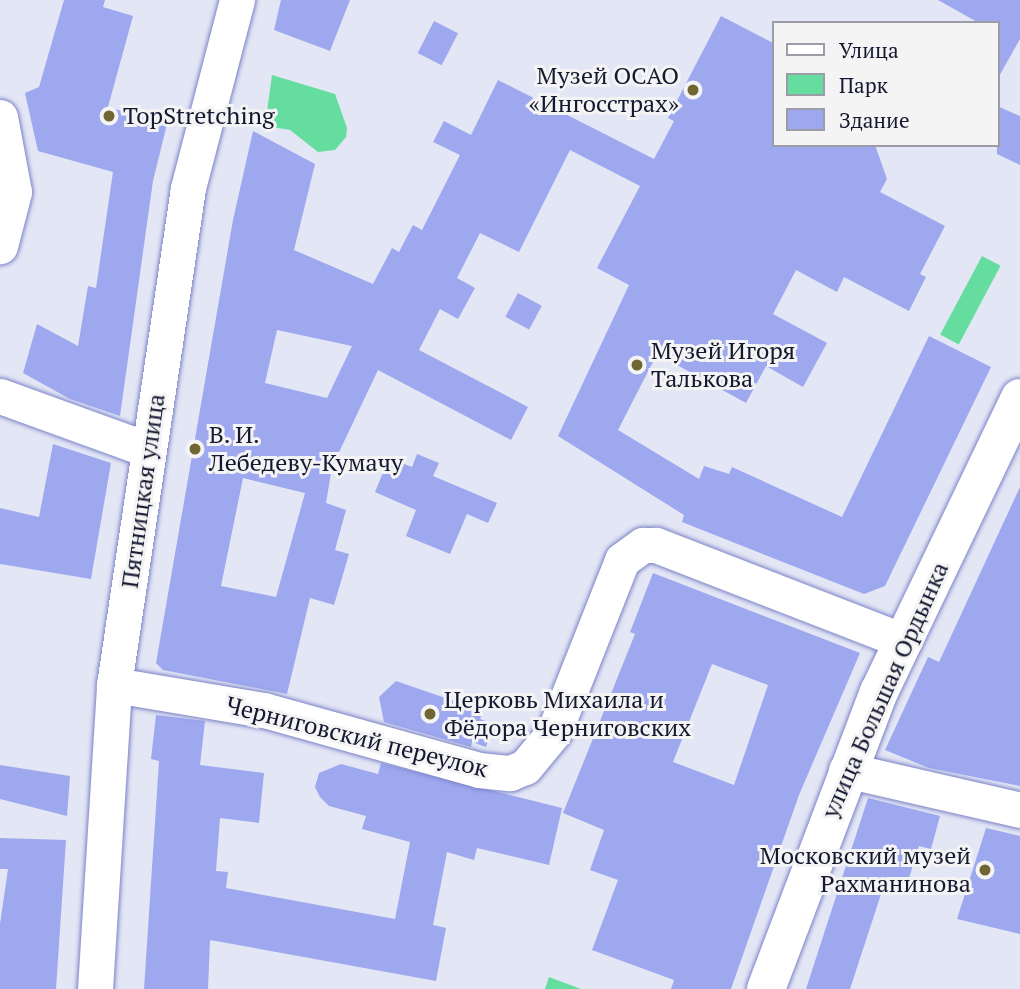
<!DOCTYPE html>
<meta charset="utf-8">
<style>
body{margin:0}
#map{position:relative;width:1020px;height:989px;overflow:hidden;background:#e3e6f5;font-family:"PT Serif",serif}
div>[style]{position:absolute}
.green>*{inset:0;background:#65dd9e;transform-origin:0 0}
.building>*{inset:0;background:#9ea8ef;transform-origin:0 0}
.roads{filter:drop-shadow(0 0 2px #7b83c8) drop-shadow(0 0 2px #7b83c8)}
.minor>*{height:35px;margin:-17.5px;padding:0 17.5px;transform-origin:17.5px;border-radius:17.5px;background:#fff}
.major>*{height:38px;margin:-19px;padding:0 19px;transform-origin:19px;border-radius:19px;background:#fff}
.dots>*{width:19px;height:19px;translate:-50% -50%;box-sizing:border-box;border:4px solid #f4f4f4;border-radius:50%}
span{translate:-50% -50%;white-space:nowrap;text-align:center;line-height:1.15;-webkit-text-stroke:6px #f4f4f4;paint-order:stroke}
.poi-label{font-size:24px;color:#161832}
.right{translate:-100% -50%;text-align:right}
.left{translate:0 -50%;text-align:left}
.street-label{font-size:24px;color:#161832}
.legend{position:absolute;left:772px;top:21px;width:228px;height:126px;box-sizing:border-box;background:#f4f4f4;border:2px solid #9b9ca6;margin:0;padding:9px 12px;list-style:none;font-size:21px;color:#161832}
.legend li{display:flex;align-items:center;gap:14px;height:35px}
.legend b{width:35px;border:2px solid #9b9ca6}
</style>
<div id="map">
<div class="green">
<i style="clip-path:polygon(272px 75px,335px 94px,347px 128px,346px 137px,335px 150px,318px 152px,290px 130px,265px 126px)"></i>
<i style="left:982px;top:256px;width:21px;height:89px;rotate:28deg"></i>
<i style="clip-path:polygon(549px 977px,581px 989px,545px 989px)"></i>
</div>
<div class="building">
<i style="clip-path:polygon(64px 0,105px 0,103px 7px,133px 16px,108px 107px,167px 124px,153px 181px,120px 416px,70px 399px,23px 373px,37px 324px,78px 346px,88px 286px,96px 288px,113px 172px,38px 151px,25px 93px,39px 87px)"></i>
<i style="clip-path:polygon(281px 0,350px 0,330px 51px,274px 30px)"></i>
<i style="clip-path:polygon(938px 0,1020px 0,1020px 39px,997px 80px,997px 23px,979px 23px)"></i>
<i style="clip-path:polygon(evenodd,721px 16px,773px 43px,773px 145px,875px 145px,887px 179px,880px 192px,945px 226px,920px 274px,926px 277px,909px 311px,844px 277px,837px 292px,796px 270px,773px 314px,827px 343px,803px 387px,766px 366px,746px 403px,657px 354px,618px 430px,699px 479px,704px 466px,729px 474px,732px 467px,842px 517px,929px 336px,991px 367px,885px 586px,864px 594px,682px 522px,684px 515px,558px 436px,629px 285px,597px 268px,640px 186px,570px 150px,519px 252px,480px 233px,457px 278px,475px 288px,458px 319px,440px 309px,419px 350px,528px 407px,511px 440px,378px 370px,332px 467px,326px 503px,346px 510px,335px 550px,349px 554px,334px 605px,310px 598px,287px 694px,163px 670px,156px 663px,233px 220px,253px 131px,315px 164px,294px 250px,373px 284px,392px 248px,399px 252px,413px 225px,422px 230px,460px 155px,433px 142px,444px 121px,471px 135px,498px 80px,654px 159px,674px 121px,668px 118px,721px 16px,277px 330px,352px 346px,327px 398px,265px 383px,277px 330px,721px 16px,243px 478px,305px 493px,276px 597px,221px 586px,243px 478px)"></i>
<i style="left:434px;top:21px;width:27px;height:36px;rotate:27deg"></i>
<i style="clip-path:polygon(997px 106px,1020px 116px,1020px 165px,997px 154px)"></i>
<i style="left:518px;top:293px;width:27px;height:27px;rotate:28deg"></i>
<i style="clip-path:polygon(53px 444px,111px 463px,91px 579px,0 564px,0 508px,39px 517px)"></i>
<i style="clip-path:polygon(417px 454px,439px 463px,433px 476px,497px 503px,488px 523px,467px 514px,450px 554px,406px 536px,416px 510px,375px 492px,389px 458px,412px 467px)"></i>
<i style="clip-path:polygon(1020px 487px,1020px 786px,929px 768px,885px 750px,928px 657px,939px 662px)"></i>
<i style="clip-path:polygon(evenodd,653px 573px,860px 653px,799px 795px,731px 989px,671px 989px,674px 980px,592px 950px,618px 880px,590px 870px,604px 830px,563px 813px,635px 634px,630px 632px,653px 573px,712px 664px,768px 685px,734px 785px,673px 762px,712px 664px)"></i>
<i style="clip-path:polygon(396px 681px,483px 711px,480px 719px,494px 724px,486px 747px,472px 742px,471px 747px,384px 722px,379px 697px)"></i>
<i style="clip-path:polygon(156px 715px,205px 721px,200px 765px,264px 773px,259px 823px,220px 818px,216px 871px,228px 872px,226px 888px,395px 919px,410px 842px,362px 829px,366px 816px,329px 806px,320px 797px,315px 787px,319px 773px,341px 764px,378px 774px,381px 763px,562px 808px,549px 865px,477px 848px,474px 860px,447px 852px,433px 925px,446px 928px,436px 981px,210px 940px,208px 989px,144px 989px,159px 761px,151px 759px)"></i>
<i style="clip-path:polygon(0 765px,70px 776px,67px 816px,0 799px)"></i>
<i style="clip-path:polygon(868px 798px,940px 816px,931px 849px,919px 846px,905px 891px,884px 885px,850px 989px,806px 989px)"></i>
<i style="clip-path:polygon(986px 828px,1020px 836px,1020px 934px,957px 919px)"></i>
<i style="clip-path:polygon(0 838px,66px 840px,56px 989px,0 989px,0 924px,8px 869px,0 869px)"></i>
</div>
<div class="roads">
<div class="minor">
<i style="left:0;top:117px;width:76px;rotate:79.4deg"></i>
<i style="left:14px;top:192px;width:56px;rotate:104.5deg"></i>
<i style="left:0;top:396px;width:158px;rotate:19.9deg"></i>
<i style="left:114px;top:685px;width:152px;rotate:9.5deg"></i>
<i style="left:264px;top:710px;width:223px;rotate:15.6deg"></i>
<i style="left:479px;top:770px;width:31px;rotate:6deg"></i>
<i style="left:510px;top:773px;width:16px;rotate:-22deg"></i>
<i style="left:525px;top:767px;width:45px;rotate:-50.4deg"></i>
<i style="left:554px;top:732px;width:185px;rotate:-68.4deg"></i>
<i style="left:622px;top:560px;width:26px;rotate:-36deg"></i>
<i style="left:643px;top:545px;width:13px"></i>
<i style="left:656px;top:545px;width:266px;rotate:21.2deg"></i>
<i style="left:846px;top:770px;width:179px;rotate:12.9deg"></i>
<i style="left:95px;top:989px;width:305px;rotate:-86.4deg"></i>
<i style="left:114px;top:685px;width:502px;rotate:-81.53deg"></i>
<i style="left:188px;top:188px;width:194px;rotate:-75.4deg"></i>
</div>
<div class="major">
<i style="left:766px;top:989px;width:318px;rotate:-69.2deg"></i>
<i style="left:879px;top:692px;width:326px;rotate:-64.4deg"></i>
</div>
</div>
<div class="dots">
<i style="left:693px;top:90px;background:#716633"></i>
<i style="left:109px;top:116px;background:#716633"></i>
<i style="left:637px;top:365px;background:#716633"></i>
<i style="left:195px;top:449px;background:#716633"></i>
<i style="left:430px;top:714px;background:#716633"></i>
<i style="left:985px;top:870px;background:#716633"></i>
</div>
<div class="poi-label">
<span class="right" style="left:679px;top:90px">Музей ОСАО<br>«Ингосстрах»</span>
<span class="left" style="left:123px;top:116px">TopStretching</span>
<span class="left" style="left:651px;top:365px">Музей Игоря<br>Талькова</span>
<span class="left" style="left:209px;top:449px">В. И.<br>Лебедеву-Кумачу</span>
<span class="left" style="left:444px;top:714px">Церковь Михаила и<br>Фёдора Черниговских</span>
<span class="right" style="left:971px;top:870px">Московский музей<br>Рахманинова</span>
</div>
<div class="street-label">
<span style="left:143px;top:491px;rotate:-82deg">Пятницкая улица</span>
<span style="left:885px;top:690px;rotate:-66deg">улица Большая Ордынка</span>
<span style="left:357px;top:737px;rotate:14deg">Черниговский переулок</span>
</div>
<ul class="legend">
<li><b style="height:9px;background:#fff"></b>Улица</li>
<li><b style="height:19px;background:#65dd9e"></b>Парк</li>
<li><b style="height:19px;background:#9ea8ef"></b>Здание</li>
</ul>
</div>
